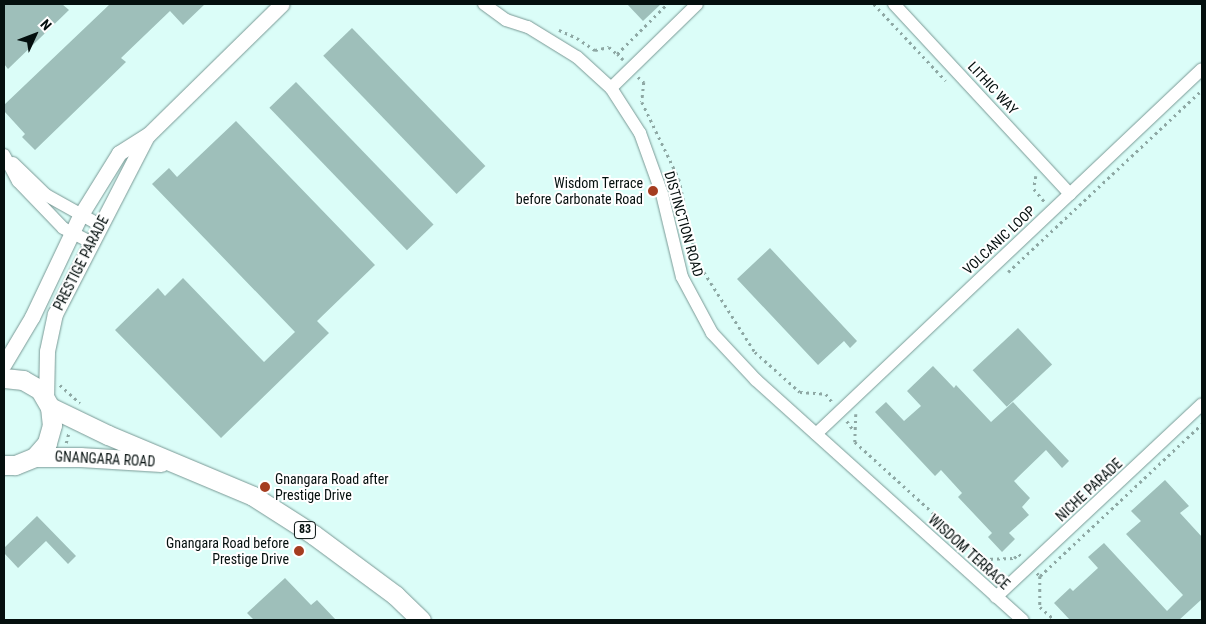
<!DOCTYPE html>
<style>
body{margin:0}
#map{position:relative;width:1206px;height:624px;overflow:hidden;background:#dbfdf8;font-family:"Roboto Condensed",sans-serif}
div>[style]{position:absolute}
.building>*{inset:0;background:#9ebfba;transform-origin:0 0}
.path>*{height:2.5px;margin-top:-1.25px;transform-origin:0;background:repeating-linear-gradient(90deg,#8ea8a4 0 2.5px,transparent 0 6.5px)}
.roads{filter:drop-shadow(0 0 1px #799995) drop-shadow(0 0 1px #799995)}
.minor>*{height:12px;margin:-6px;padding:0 6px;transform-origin:6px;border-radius:6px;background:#fff}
.tertiary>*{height:15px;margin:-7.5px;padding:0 7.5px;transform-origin:7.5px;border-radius:7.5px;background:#fff}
.primary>*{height:19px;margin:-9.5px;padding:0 9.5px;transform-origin:9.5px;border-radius:9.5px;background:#fff}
.dots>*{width:14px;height:14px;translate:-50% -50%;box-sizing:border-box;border:2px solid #fff;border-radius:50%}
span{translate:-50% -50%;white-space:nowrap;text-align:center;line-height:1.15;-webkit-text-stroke:4px #fff;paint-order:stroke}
.shield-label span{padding:1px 4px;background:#fff;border:1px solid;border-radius:4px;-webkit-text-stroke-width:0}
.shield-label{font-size:12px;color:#040f0e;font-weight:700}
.street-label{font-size:14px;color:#040f0e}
.poi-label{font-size:14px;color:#040f0e}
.right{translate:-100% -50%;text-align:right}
.left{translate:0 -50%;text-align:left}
.frame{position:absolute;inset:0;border:5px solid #040f0e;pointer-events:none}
.north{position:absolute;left:10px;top:10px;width:50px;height:50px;-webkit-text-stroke:4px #fff;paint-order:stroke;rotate:47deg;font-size:14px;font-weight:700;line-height:20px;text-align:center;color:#040f0e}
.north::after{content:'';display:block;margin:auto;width:18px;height:22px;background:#040f0e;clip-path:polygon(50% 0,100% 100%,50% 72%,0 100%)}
</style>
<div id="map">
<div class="building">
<i style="clip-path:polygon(4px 4px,62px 4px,69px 10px,8px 69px,4px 64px)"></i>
<i style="clip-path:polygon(110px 4px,205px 4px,183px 25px,170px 11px,121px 58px,126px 62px,35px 150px,22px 137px,25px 134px,4px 111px,4px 105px)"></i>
<i style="clip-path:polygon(627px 4px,661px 4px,643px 21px)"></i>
<i style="left:352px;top:28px;width:192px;height:40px;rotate:46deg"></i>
<i style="left:296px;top:82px;width:198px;height:37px;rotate:46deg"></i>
<i style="clip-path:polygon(236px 121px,375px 265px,317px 321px,329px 333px,221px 438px,115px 330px,158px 288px,165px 296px,183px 278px,264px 362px,295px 332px,152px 184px,169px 168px,177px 177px)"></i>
<i style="clip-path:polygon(770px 248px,857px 341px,850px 348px,844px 341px,818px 365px,737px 279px)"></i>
<i style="left:1018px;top:328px;width:50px;height:62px;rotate:47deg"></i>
<i style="clip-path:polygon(933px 366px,954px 388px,956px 385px,991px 422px,1013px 402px,1069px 461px,1062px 468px,1046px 450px,1014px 481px,1030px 498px,1022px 507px,1029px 515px,1009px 533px,1015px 539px,1002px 552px,988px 537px,992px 533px,958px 497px,962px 493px,941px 470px,935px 476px,875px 412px,886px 402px,904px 421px,921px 406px,907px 391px)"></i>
<i style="clip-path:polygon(1165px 480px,1189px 506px,1180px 513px,1202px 537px,1202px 599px,1179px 620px,1070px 620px,1054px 603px,1070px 588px,1073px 591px,1098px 568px,1088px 557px,1104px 543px,1167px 611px,1183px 595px,1126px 534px,1141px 521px,1131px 511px)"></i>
<i style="clip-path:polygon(37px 516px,76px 556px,68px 564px,46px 541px,18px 568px,4px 553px,4px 548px)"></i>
<i style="clip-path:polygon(285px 578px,311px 605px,317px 600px,336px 620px,254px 620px,247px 613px)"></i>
</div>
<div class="path">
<i style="left:874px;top:4px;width:105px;rotate:46.9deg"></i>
<i style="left:559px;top:30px;width:20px;rotate:24deg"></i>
<i style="left:577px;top:38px;width:22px;rotate:34deg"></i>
<i style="left:595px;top:50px;width:14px;rotate:-12deg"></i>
<i style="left:609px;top:47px;width:11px;rotate:41deg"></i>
<i style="left:623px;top:60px;width:8px;rotate:-135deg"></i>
<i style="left:617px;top:54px;width:71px;rotate:-45deg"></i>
<i style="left:638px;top:77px;width:8px;rotate:40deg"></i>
<i style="left:644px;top:82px;width:20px;rotate:96deg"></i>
<i style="left:642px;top:102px;width:85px;rotate:64.3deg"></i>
<i style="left:679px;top:179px;width:84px;rotate:77.6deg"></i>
<i style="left:697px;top:261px;width:108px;rotate:57.5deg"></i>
<i style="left:755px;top:352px;width:60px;rotate:41.6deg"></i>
<i style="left:800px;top:392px;width:26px;rotate:4deg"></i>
<i style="left:826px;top:394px;width:11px;rotate:52deg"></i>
<i style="left:1036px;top:176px;width:13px;rotate:99deg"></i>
<i style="left:1034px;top:189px;width:16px;rotate:50deg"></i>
<i style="left:1008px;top:272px;width:266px;rotate:-43.2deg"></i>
<i style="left:60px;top:385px;width:27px;rotate:42deg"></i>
<i style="left:856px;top:414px;width:28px;rotate:92deg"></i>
<i style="left:855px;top:442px;width:174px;rotate:42.2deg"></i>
<i style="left:984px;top:559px;width:30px;rotate:-2deg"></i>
<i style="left:1014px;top:558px;width:6px;rotate:-39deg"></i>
<i style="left:1019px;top:554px;width:3px;rotate:45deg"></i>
<i style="left:847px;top:421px;width:12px;rotate:55deg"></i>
<i style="left:66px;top:443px;width:11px;rotate:-75deg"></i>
<i style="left:1037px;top:573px;width:4px;rotate:45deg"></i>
<i style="left:1040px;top:576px;width:31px;rotate:90deg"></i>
<i style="left:1040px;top:607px;width:20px;rotate:41deg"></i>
<i style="left:1040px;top:576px;width:222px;rotate:-43.2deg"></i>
</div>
<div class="roads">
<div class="minor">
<i style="left:484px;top:4px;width:27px;rotate:36deg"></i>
<i style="left:506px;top:20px;width:23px;rotate:18deg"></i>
<i style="left:528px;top:27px;width:57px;rotate:31.5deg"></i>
<i style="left:577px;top:57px;width:46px;rotate:42.4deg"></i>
<i style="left:611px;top:88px;width:54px;rotate:57.2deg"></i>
<i style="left:640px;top:133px;width:65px;rotate:70.2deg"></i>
<i style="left:662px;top:194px;width:85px;rotate:76.5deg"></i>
<i style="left:682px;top:277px;width:64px;rotate:61.8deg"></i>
<i style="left:712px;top:333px;width:64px;rotate:46.9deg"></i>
<i style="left:756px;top:380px;width:359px;rotate:42deg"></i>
<i style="left:894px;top:4px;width:259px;rotate:47.2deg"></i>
<i style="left:611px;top:88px;width:120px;rotate:-44.3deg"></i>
<i style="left:4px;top:155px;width:30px;rotate:62deg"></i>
<i style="left:18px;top:181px;width:65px;rotate:46.2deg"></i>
<i style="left:63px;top:228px;width:31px;rotate:27deg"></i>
<i style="left:13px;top:163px;width:46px;rotate:44.1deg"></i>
<i style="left:46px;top:195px;width:62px;rotate:29.1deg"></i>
<i style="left:816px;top:434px;width:531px;rotate:-43.4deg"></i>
<i style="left:996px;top:597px;width:282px;rotate:-43.1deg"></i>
</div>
<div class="tertiary">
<i style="left:4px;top:364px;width:55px;rotate:-59.2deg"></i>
<i style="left:32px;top:317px;width:112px;rotate:-64.6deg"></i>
<i style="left:80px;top:216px;width:74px;rotate:-58.2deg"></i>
<i style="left:119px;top:153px;width:34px;rotate:-32deg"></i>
<i style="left:148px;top:135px;width:187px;rotate:-44.4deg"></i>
<i style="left:46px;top:400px;width:49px;rotate:-88.8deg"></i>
<i style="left:47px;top:351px;width:38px;rotate:-78deg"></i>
<i style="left:55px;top:314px;width:198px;rotate:-62.7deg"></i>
</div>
<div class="primary">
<i style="left:4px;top:378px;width:19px;rotate:6deg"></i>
<i style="left:23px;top:380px;width:20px;rotate:30deg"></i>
<i style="left:40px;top:390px;width:20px;rotate:60deg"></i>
<i style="left:50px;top:407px;width:18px;rotate:84deg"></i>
<i style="left:52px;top:425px;width:19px;rotate:106deg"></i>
<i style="left:47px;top:443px;width:18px;rotate:131deg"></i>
<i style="left:35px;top:457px;width:22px;rotate:158deg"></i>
<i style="left:15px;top:465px;width:11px;rotate:180deg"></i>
<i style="left:50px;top:407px;width:64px;rotate:25.8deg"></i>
<i style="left:108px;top:435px;width:157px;rotate:22.8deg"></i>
<i style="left:253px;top:496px;width:72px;rotate:32.6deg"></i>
<i style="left:314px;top:535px;width:101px;rotate:36.5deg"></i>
<i style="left:395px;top:595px;width:36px;rotate:44deg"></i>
<i style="left:35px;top:457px;width:45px"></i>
<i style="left:80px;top:457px;width:81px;rotate:3.5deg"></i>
</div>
</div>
<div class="dots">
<i style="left:653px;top:191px;background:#a53d20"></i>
<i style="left:265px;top:487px;background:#a53d20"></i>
<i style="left:299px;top:551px;background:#a53d20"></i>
</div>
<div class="shield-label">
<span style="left:305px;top:530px">83</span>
</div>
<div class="street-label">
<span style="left:993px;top:88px;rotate:47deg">LITHIC WAY</span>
<span style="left:684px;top:224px;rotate:74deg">DISTINCTION ROAD</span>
<span style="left:999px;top:240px;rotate:-43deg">VOLCANIC LOOP</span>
<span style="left:81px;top:263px;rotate:-63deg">PRESTIGE PARADE</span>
<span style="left:105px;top:459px;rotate:3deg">GNANGARA ROAD</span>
<span style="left:1089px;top:490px;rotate:-43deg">NICHE PARADE</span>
<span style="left:969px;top:552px;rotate:42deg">WISDOM TERRACE</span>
</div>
<div class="poi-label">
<span class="right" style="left:643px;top:191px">Wisdom Terrace<br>before Carbonate Road</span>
<span class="left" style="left:275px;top:487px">Gnangara Road after<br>Prestige Drive</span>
<span class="right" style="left:289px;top:551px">Gnangara Road before<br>Prestige Drive</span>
</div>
<div class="frame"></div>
<div class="north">N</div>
</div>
